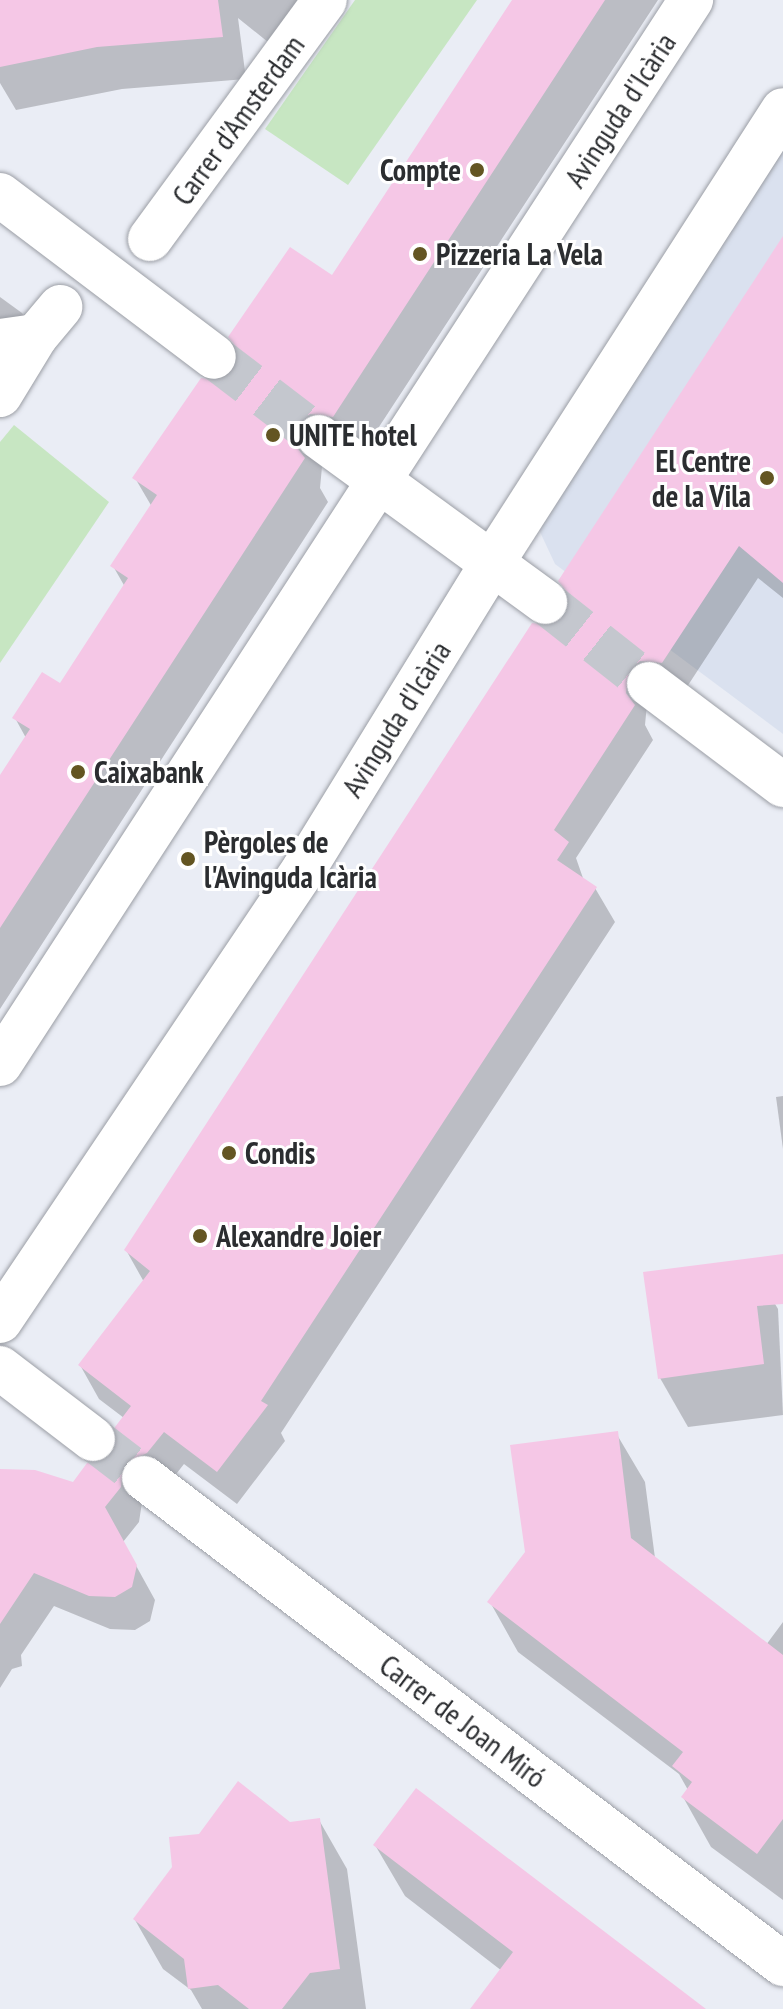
<!DOCTYPE html>
<meta charset="utf-8">
<style>
body{margin:0}
#map{position:relative;width:783px;height:2009px;overflow:hidden;background:#eaedf5;font-family:"PT Sans Narrow",sans-serif}
div>[style]{position:absolute}
.built>*{inset:0;background:#dae1ef}
.green>*{inset:0;background:#c7e6c2}
.shadow>*{inset:0;background:#0003}
.building>*{inset:0;background:#f5c7e6}
.minor-tunnel>*{height:44px;margin-top:-22px;transform-origin:0;background:repeating-linear-gradient(90deg,#c4c7ce 0 44px,transparent 0 66px)}
.roads{filter:drop-shadow(0 0 2px #9b9ea5) drop-shadow(0 0 2px #9b9ea5)}
.minor>*{height:44px;margin:-22px;padding:0 22px;transform-origin:22px;border-radius:22px;background:#fff}
.dots>*{width:22px;height:22px;translate:-50% -50%;box-sizing:border-box;border:4px solid #fff;border-radius:50%}
span{translate:-50% -50%;white-space:nowrap;text-align:center;line-height:1.15;-webkit-text-stroke:6px #fff;paint-order:stroke}
.street-label{font-size:30px;color:#2b2d30}
.poi-label{font-size:30px;color:#2b2d30;font-weight:700}
.right{translate:-100% -50%;text-align:right}
.left{translate:0 -50%;text-align:left}
</style>
<div id="map">
<div class="built">
<i style="clip-path:polygon(783px 143px,783px 734px,555px 564px,540px 532px,541px 517px)"></i>
</div>
<div class="green">
<i style="clip-path:polygon(355px 0,477px 0,348px 185px,265px 129px)"></i>
<i style="clip-path:polygon(14px 425px,109px 502px,0 663px,0 442px)"></i>
</div>
<div class="shadow">
<i style="clip-path:polygon(0 0,326px 0,289px 59px,238px 18px,246px 79px,122px 89px,16px 110px,0 83px)"></i>
<i style="clip-path:polygon(514px 0,658px 0,358px 459px,335px 457px,322px 467px,320px 488px,328px 502px,0 1009px,0 779px,26px 738px,15px 718px,61px 686px,125px 587px,113px 566px,152px 507px,135px 478px,224px 382px,332px 278px)"></i>
<i style="clip-path:polygon(783px 240px,783px 598px,758px 578px,681px 696px,647px 704px,645px 725px,653px 740px,576px 858px,584px 881px,595px 888px,615px 922px,281px 1433px,285px 1441px,237px 1504px,184px 1464px,166px 1487px,143px 1496px,139px 1522px,123px 1542px,155px 1600px,150px 1621px,135px 1630px,110px 1629px,54px 1606px,21px 1655px,22px 1666px,12px 1669px,0 1688px,0 1477px,73px 1485px,115px 1455px,124px 1418px,99px 1399px,80px 1365px,144px 1282px,126px 1250px,555px 627px,567px 617px,570px 596px,561px 581px)"></i>
<i style="clip-path:polygon(0 297px,22px 313px,42px 348px,0 350px)"></i>
<i style="clip-path:polygon(783px 1096px,783px 1149px,776px 1097px)"></i>
<i style="clip-path:polygon(749px 1260px,778px 1309px,783px 1415px,688px 1427px,660px 1378px)"></i>
<i style="clip-path:polygon(616px 1433px,645px 1482px,655px 1558px,766px 1645px,783px 1622px,783px 1900px,711px 1847px,683px 1797px,688px 1790px,679px 1774px,518px 1652px,490px 1602px)"></i>
<i style="clip-path:polygon(319px 1820px,347px 1869px,366px 2009px,202px 2009px,191px 1990px,163px 1969px,135px 1920px,290px 1824px)"></i>
<i style="clip-path:polygon(375px 1845px,698px 2009px,473px 2009px,502px 1971px,405px 1896px)"></i>
</div>
<div class="building">
<i style="clip-path:polygon(0 0,218px 0,223px 37px,97px 47px,0 67px)"></i>
<i style="clip-path:polygon(512px 0,605px 0,333px 417px,310px 414px,298px 423px,296px 446px,305px 458px,0 928px,0 775px,30px 729px,12px 718px,42px 672px,60px 683px,128px 578px,110px 566px,157px 495px,132px 478px,201px 378px,223px 380px,234px 371px,237px 348px,228px 337px,290px 247px,332px 275px)"></i>
<i style="clip-path:polygon(783px 236px,783px 583px,739px 546px,662px 663px,640px 661px,629px 670px,626px 693px,635px 705px,554px 830px,569px 842px,557px 860px,597px 887px,261px 1401px,268px 1405px,217px 1472px,164px 1432px,147px 1453px,124px 1464px,121px 1487px,105px 1507px,137px 1565px,132px 1587px,115px 1597px,89px 1596px,34px 1573px,0 1624px,0 1469px,35px 1470px,73px 1482px,87px 1463px,102px 1462px,113px 1454px,115px 1427px,131px 1406px,78px 1365px,150px 1271px,124px 1250px,532px 623px,554px 625px,566px 616px,568px 593px,558px 581px)"></i>
<i style="clip-path:polygon(783px 1254px,783px 1304px,757px 1306px,764px 1364px,658px 1379px,643px 1272px)"></i>
<i style="clip-path:polygon(618px 1431px,631px 1538px,783px 1655px,783px 1819px,757px 1854px,681px 1797px,692px 1782px,672px 1766px,683px 1752px,487px 1602px,525px 1552px,510px 1445px)"></i>
<i style="clip-path:polygon(238px 1781px,290px 1822px,320px 1818px,340px 1969px,310px 1973px,282px 2009px,249px 2009px,218px 1985px,188px 1989px,184px 1959px,133px 1919px,172px 1867px,169px 1837px,199px 1834px)"></i>
<i style="clip-path:polygon(416px 1788px,664px 1977px,706px 2009px,470px 2009px,513px 1952px,373px 1845px)"></i>
</div>
<div class="minor-tunnel">
<i style="left:214px;top:357px;width:132px;rotate:37.3deg"></i>
<i style="left:545px;top:602px;width:132px;rotate:38.3deg"></i>
<i style="left:93px;top:1439px;width:64px;rotate:37.4deg"></i>
</div>
<div class="roads">
<div class="minor">
<i style="left:0;top:195px;width:268px;rotate:37.1deg"></i>
<i style="left:150px;top:239px;width:296px;rotate:-53.8deg"></i>
<i style="left:0;top:341px;width:36px;rotate:-8deg"></i>
<i style="left:36px;top:336px;width:38px;rotate:-50deg"></i>
<i style="left:0;top:395px;width:69px;rotate:-58.6deg"></i>
<i style="left:319px;top:437px;width:280px;rotate:36.1deg"></i>
<i style="left:649px;top:684px;width:168px;rotate:37deg"></i>
<i style="left:0;top:1064px;width:1269px;rotate:-57deg"></i>
<i style="left:0;top:1321px;width:545px;rotate:-56.08deg"></i>
<i style="left:304px;top:869px;width:359px;rotate:-58.4deg"></i>
<i style="left:492px;top:563px;width:538px;rotate:-57.28deg"></i>
<i style="left:0;top:1368px;width:117px;rotate:37.4deg"></i>
<i style="left:144px;top:1478px;width:803px;rotate:37.26deg"></i>
</div>
</div>
<div class="dots">
<i style="left:477px;top:170px;background:#635522"></i>
<i style="left:420px;top:254px;background:#635522"></i>
<i style="left:273px;top:435px;background:#635522"></i>
<i style="left:767px;top:478px;background:#635522"></i>
<i style="left:78px;top:772px;background:#635522"></i>
<i style="left:188px;top:859px;background:#635522"></i>
<i style="left:229px;top:1153px;background:#635522"></i>
<i style="left:200px;top:1236px;background:#635522"></i>
</div>
<div class="street-label">
<span style="left:620px;top:110px;rotate:-57deg">Avinguda d'Icària</span>
<span style="left:238px;top:120px;rotate:-54deg">Carrer d'Amsterdam</span>
<span style="left:396px;top:719px;rotate:-58deg">Avinguda d'Icària</span>
<span style="left:463px;top:1721px;rotate:37deg">Carrer de Joan Miró</span>
</div>
<div class="poi-label">
<span class="right" style="left:461px;top:170px">Compte</span>
<span class="left" style="left:436px;top:254px">Pizzeria La Vela</span>
<span class="left" style="left:289px;top:435px">UNITE hotel</span>
<span class="right" style="left:751px;top:478px">El Centre<br>de la Vila</span>
<span class="left" style="left:94px;top:772px">Caixabank</span>
<span class="left" style="left:204px;top:859px">Pèrgoles de<br>l'Avinguda Icària</span>
<span class="left" style="left:245px;top:1153px">Condis</span>
<span class="left" style="left:216px;top:1236px">Alexandre Joier</span>
</div>
</div>
